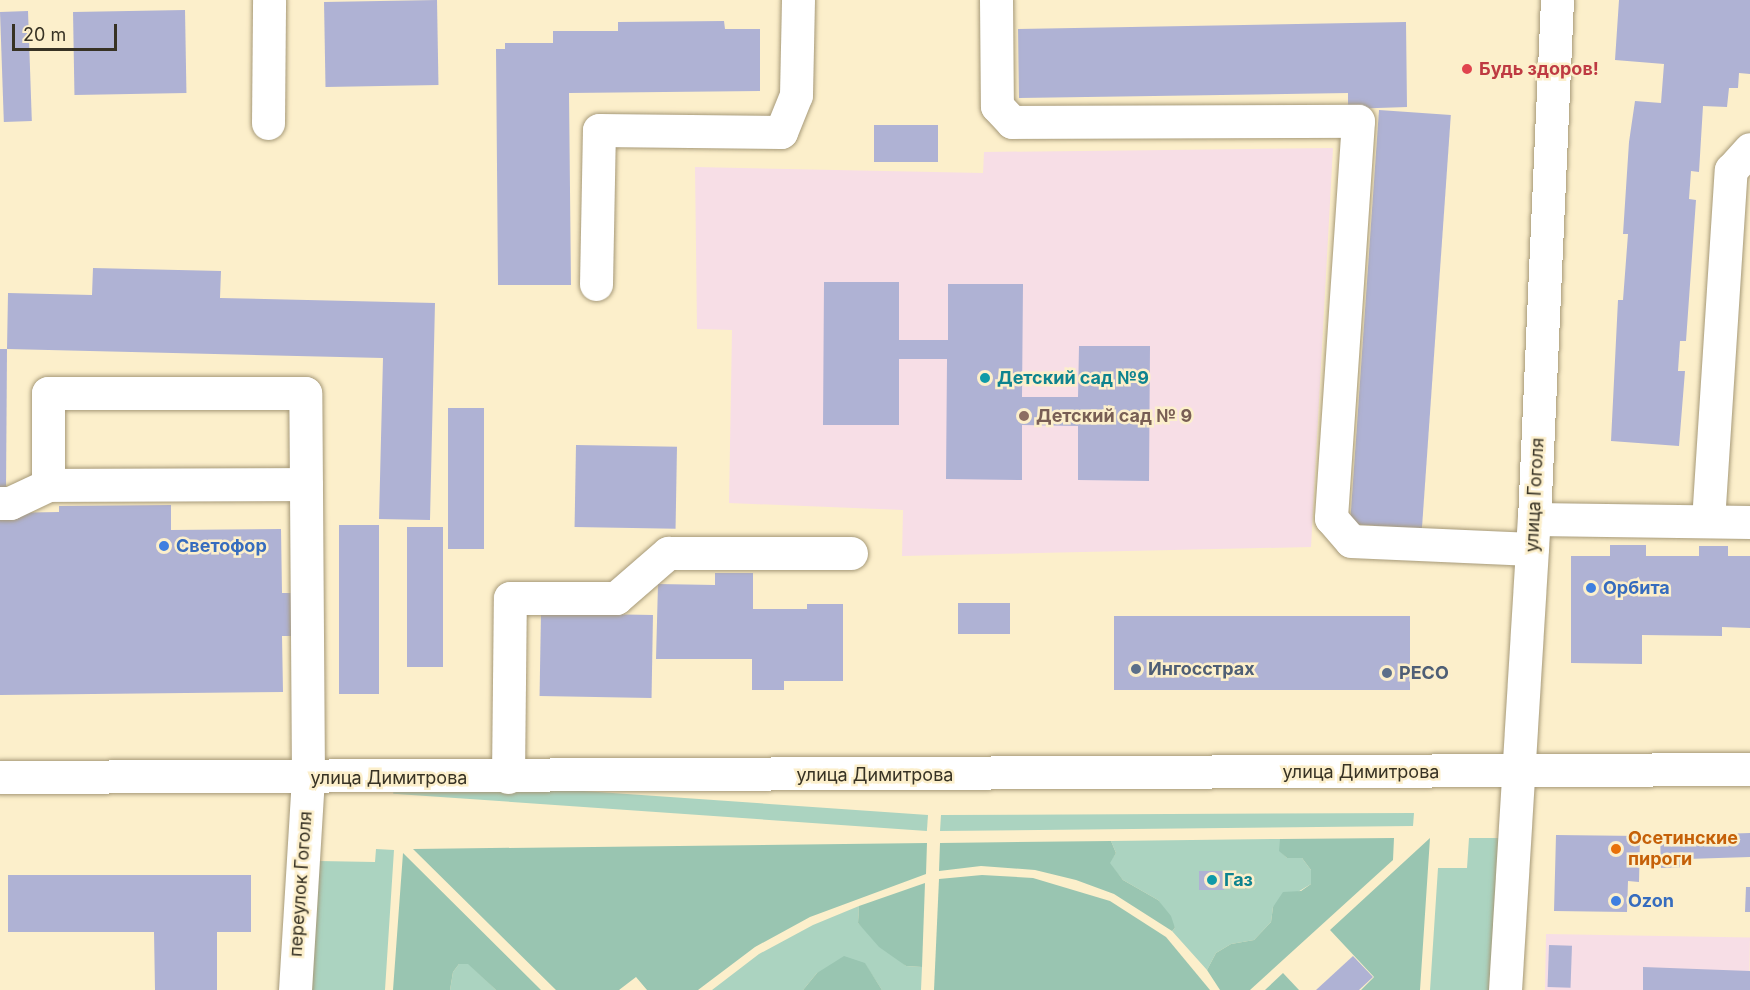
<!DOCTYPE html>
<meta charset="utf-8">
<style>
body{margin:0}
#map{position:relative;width:1750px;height:990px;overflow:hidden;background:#fcefcb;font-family:Inter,sans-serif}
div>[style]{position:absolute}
.education>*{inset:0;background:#f7dee6;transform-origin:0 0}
.green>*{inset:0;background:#abd3c0;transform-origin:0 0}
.forest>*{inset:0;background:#99c5b1}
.building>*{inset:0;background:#afb2d4;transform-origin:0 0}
.roads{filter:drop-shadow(0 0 2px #a69978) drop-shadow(0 0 2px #a69978)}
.minor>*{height:33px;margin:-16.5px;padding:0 16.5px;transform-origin:16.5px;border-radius:16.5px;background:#fff}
.major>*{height:33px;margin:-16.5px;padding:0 16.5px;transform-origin:16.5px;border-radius:16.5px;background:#fff}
.dots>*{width:16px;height:16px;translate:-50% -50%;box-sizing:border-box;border:3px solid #fcefcb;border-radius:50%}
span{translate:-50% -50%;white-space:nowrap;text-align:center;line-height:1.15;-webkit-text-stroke:5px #fcefcb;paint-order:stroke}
.health-label{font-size:18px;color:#be3a42;font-weight:700}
.left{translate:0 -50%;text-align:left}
.culture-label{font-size:18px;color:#0d838f;font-weight:700}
.education-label{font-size:18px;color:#785e54;font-weight:700}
.street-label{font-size:18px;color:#373224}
.shop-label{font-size:18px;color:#366cbe;font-weight:700}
.service-label{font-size:18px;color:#4e5e75;font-weight:700}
.food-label{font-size:18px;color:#c56008;font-weight:700}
.scale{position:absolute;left:12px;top:24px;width:105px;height:27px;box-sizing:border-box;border:3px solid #373224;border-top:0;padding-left:8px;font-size:18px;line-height:21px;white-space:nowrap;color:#373224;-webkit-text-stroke:4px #fcefcb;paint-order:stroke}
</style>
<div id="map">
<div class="education">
<i style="clip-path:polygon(1333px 148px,1311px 547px,902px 556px,903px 510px,729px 503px,732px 330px,697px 329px,695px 167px,983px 173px,984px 152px)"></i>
<i style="left:1546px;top:934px;width:204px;height:56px;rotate:1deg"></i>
</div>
<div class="green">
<i style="clip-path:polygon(1414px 813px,1413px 826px,940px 831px,941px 815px)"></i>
<i style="left:928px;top:815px;width:16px;height:535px;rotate:94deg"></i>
<i style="clip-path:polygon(1469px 838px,1500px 838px,1489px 990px,1430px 990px,1438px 868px,1467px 868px)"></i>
<i style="clip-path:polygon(1280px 839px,1280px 851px,1287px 858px,1302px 858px,1311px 870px,1311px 884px,1273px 907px,1271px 922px,1254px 940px,1231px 944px,1216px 953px,1207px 970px,1172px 931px,1175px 928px,1158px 900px,1123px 880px,1109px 863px,1116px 853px,1111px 841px)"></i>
<i style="clip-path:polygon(376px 849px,394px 850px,385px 990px,311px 990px,319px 861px,375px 862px)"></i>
<i style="clip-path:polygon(859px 906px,858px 923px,906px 966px,922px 967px,921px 990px,882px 990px,865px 964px,817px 973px,803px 990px,712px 990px,759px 954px,813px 925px)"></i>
<i style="clip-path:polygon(459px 964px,469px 964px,496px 990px,450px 990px,453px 972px)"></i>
</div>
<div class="forest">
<i style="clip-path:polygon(1394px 838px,1393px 860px,1250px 990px,1220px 990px,1207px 970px,1216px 953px,1231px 944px,1254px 940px,1271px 922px,1273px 907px,1283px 892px,1301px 891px,1311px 884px,1311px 870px,1302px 858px,1287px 858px,1279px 851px,1280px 839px)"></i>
<i style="clip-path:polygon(1430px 838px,1420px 990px,1361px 990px,1374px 977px,1330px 930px)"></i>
<i style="clip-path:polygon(1111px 841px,1116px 853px,1110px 863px,1123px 880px,1158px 900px,1171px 916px,1175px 928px,1172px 931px,1114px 894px,1076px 880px,1035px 870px,981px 866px,939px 871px,940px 843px)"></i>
<i style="clip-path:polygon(927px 843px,926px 874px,810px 917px,755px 947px,698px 990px,647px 990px,636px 977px,619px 990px,556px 990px,413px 849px)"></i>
<i style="clip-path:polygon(403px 853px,541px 990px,496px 990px,468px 964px,459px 964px,453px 972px,450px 990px,393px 990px)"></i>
<i style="clip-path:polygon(982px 875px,1033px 878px,1110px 901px,1166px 937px,1210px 990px,934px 990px,939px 879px)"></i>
<i style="clip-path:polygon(925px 883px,922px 967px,906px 966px,879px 947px,858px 923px,859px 906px)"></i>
<i style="clip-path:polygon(844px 956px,865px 963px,882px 990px,803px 990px,817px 973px)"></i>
<i style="clip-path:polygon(1283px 973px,1299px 990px,1265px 990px)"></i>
</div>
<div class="building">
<i style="left:437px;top:0;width:85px;height:113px;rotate:89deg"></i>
<i style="clip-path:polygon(1619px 0,1750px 0,1750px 74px,1739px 73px,1738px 88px,1729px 88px,1727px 107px,1703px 106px,1699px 172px,1691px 171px,1689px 199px,1696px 200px,1686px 341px,1680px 341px,1678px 371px,1685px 371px,1679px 446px,1611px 441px,1618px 300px,1623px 300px,1628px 234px,1623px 234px,1629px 142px,1635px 101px,1661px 103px,1664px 64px,1615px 60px)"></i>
<i style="left:185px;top:10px;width:83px;height:112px;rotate:89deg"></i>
<i style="left:28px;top:11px;width:110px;height:28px;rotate:88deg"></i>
<i style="clip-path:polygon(724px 21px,725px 29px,760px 29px,760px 91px,569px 93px,571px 285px,498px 285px,496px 49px,505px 49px,505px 43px,553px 43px,553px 31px,618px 31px,618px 22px)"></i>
<i style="clip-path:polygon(1406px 22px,1407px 107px,1348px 109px,1348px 93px,1019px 98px,1018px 29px)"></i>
<i style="left:1379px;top:110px;width:72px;height:415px;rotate:4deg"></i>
<i style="left:874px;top:125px;width:64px;height:37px"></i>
<i style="clip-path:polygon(93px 268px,221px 271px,220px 298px,435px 303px,430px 520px,379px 519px,383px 358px,7px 349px,8px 293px,92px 295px)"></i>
<i style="clip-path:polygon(824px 282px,899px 282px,899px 340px,948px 340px,948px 284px,1023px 284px,1022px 397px,1078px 397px,1079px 346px,1150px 346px,1149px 481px,1078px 480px,1078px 426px,1022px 425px,1022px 480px,946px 479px,947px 359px,899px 359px,899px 425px,823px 425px)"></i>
<i style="clip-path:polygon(0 349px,7px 349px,6px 492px,0 492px)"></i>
<i style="left:448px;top:408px;width:36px;height:141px"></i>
<i style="left:576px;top:445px;width:101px;height:82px;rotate:1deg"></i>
<i style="clip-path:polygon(171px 505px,171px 530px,281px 529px,282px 593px,292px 593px,292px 636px,282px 636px,283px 692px,0 695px,0 513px,59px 512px,59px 506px)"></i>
<i style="left:339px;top:525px;width:40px;height:169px"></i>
<i style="left:407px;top:527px;width:36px;height:140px"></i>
<i style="clip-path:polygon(1610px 545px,1646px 545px,1646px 556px,1699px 556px,1699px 546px,1728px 546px,1728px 556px,1750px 556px,1750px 628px,1722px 627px,1722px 636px,1642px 635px,1642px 664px,1571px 663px,1571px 556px,1610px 556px)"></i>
<i style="clip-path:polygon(715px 573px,753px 573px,753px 609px,807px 609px,807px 604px,843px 604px,843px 681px,784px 681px,784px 690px,752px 690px,752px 659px,656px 659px,658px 584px,715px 585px)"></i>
<i style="left:1010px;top:603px;width:31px;height:52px;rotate:90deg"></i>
<i style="left:541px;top:613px;width:112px;height:83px;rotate:1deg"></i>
<i style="left:1114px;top:616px;width:296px;height:74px"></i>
<i style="clip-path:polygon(1750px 833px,1750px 857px,1687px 859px,1687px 867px,1661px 868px,1660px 836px)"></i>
<i style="clip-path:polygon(1556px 835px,1640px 836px,1639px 882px,1628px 881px,1627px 912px,1554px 911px)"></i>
<i style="left:1199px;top:871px;width:25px;height:19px"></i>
<i style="clip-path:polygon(8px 875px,251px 875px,251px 932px,217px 932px,217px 990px,155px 990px,154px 932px,8px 932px)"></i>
<i style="clip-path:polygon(1746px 887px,1750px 887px,1750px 912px,1745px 912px)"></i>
<i style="left:1549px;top:945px;width:23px;height:42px;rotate:2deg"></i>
<i style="clip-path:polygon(1353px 956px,1373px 977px,1359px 990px,1316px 990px)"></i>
<i style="clip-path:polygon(1643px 967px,1750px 971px,1750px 990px,1643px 990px)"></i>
</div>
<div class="roads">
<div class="minor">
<i style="left:996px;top:0;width:106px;rotate:89.5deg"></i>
<i style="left:997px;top:106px;width:22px;rotate:47deg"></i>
<i style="left:1012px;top:122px;width:346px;rotate:-0.2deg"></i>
<i style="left:1358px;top:121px;width:398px;rotate:93.9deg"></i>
<i style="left:1331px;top:518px;width:30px;rotate:49deg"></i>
<i style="left:1351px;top:541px;width:181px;rotate:2.5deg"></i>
<i style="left:268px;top:123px;width:123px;rotate:-89.5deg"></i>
<i style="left:596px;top:284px;width:154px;rotate:-88.9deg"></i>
<i style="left:599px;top:130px;width:182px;rotate:0.6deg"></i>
<i style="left:781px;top:132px;width:40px;rotate:-68deg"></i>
<i style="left:796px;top:95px;width:95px;rotate:-88.8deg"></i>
<i style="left:0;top:503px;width:10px"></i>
<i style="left:10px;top:503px;width:42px;rotate:-25.3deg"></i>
<i style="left:1534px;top:519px;width:216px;rotate:0.8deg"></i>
<i style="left:1708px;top:521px;width:352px;rotate:-86.3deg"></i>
<i style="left:1731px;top:170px;width:28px;rotate:-48deg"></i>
<i style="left:508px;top:777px;width:179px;rotate:-89.4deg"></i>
<i style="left:510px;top:598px;width:106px"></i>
<i style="left:616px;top:598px;width:69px;rotate:-40.9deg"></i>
<i style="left:668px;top:553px;width:183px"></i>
<i style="left:295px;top:990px;width:212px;rotate:-86.5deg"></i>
<i style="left:308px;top:778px;width:385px;rotate:-90.4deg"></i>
<i style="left:305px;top:393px;width:257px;rotate:180deg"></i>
<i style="left:48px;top:393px;width:92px;rotate:90deg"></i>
<i style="left:48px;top:485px;width:258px;rotate:-0.2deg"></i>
<i style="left:1505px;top:990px;width:472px;rotate:-86.5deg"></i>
<i style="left:1534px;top:519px;width:520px;rotate:-87.46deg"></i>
</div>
<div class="major">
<i style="left:0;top:777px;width:1750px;rotate:-0.26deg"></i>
</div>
</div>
<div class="dots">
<i style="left:1467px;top:69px;background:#e0444e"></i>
<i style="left:985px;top:378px;background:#0f9aa8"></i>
<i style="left:1024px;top:416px;background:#8d6e63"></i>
<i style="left:164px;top:546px;background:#3f7fe0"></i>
<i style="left:1591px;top:588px;background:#3f7fe0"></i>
<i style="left:1136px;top:669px;background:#5c6f8a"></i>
<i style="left:1387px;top:673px;background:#5c6f8a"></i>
<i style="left:1616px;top:849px;background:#e8710a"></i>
<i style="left:1212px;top:880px;background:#0f9aa8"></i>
<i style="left:1616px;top:901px;background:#3f7fe0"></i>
</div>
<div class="health-label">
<span class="left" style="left:1479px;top:69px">Будь здоров!</span>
</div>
<div class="culture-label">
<span class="left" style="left:997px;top:378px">Детский сад №9</span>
<span class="left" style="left:1224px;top:880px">Газ</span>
</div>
<div class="education-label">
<span class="left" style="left:1036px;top:416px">Детский сад № 9</span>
</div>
<div class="street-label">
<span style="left:1535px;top:495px;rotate:-87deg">улица Гоголя</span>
<span style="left:1361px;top:772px">улица Димитрова</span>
<span style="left:875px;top:775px">улица Димитрова</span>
<span style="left:389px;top:778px">улица Димитрова</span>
<span style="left:301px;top:884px;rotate:-86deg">переулок Гоголя</span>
</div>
<div class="shop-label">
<span class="left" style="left:176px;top:546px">Светофор</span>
<span class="left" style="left:1603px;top:588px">Орбита</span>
<span class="left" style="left:1628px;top:901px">Ozon</span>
</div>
<div class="service-label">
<span class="left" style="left:1148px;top:669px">Ингосстрах</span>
<span class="left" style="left:1399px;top:673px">РЕСО</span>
</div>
<div class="food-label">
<span class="left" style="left:1628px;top:849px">Осетинские<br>пироги</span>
</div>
<div class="scale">20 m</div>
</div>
